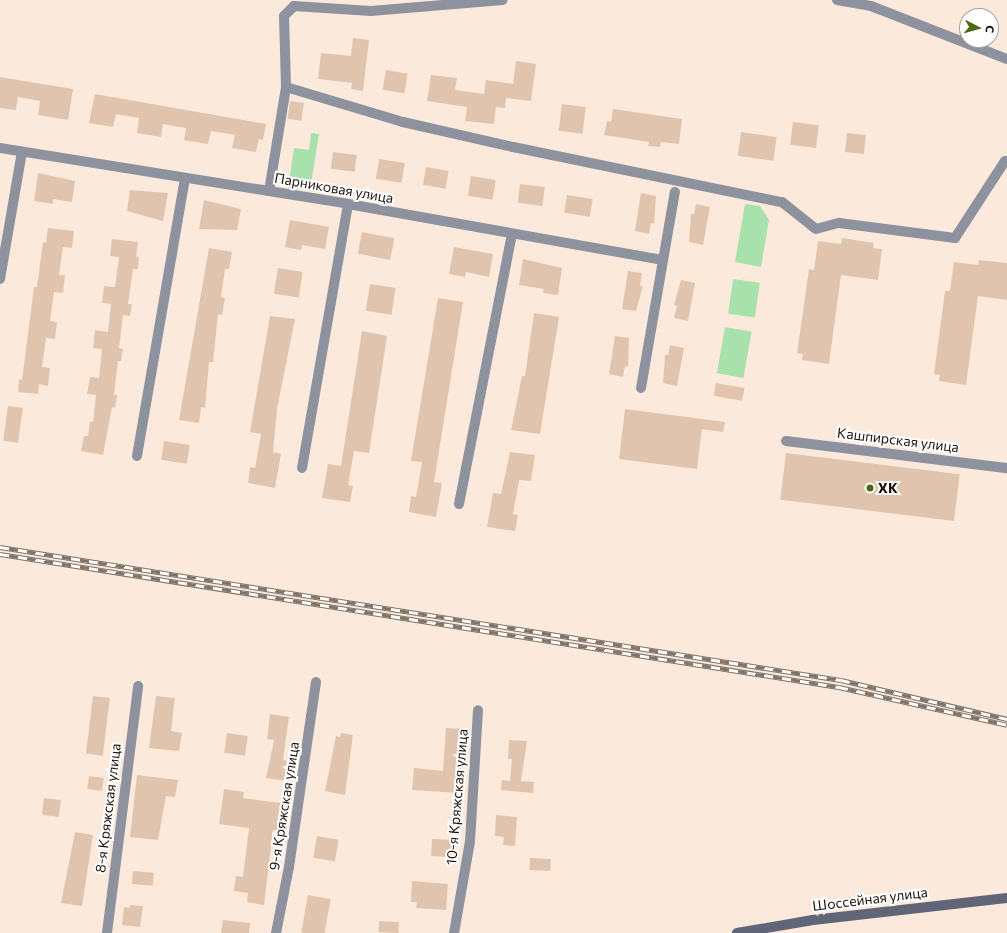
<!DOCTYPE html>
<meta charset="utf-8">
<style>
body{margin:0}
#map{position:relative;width:1007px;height:933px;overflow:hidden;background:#fbeadc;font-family:Commissioner,sans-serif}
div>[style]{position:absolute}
.green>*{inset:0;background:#a8e1ab;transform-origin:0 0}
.building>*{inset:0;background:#e1c4ae;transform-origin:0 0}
.street>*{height:10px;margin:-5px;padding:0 5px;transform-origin:5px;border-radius:5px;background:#8e919e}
.secondary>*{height:10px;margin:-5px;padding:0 5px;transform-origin:5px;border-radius:5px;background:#616578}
.rail>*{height:4.5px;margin-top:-2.25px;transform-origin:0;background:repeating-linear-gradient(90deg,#fff 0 9px,#807368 0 18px);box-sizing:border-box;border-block:1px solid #807368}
.dots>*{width:11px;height:11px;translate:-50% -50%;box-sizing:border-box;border:2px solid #fff;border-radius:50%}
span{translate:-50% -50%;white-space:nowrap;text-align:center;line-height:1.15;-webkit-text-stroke:4px #fff;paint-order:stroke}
.street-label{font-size:14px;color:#1d130b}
.poi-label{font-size:14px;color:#1d130b;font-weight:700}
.left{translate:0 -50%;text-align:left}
.north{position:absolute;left:959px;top:8px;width:40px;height:40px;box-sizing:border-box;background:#fff;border:1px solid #a5a19d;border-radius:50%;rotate:96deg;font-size:11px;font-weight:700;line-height:16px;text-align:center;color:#1d130b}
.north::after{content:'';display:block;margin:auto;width:14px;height:18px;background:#506716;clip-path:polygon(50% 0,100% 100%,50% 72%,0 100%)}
</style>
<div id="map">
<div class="green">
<i style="clip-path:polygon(311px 133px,319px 134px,310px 191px,288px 188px,294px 148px,309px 150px)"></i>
<i style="clip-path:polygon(745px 204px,760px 206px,769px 220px,761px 267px,735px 262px)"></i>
<i style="left:733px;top:279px;width:27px;height:35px;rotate:8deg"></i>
<i style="left:725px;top:327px;width:27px;height:47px;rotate:10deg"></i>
</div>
<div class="building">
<i style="clip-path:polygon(353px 38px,369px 40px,363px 91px,351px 89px,352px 83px,318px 79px,321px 53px,351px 56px)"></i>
<i style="clip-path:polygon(516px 61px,536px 64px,531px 101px,506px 98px,505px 108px,496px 107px,494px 124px,465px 121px,467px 107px,427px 101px,431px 75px,457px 78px,455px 90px,484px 94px,486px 80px,513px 84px)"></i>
<i style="left:386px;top:70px;width:22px;height:20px;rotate:10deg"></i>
<i style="clip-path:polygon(0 77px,73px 89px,68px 120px,38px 115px,40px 101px,18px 97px,16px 110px,0 108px)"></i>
<i style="clip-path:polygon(95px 94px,266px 124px,263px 140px,259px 139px,256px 152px,232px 148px,235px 135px,211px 131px,208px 144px,184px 140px,186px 128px,163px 124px,161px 137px,137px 133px,139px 118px,116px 114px,113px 127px,89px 123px)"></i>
<i style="left:290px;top:101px;width:14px;height:18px;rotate:8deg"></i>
<i style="left:562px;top:104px;width:24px;height:27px;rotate:7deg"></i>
<i style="clip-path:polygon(613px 109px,682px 119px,679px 144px,661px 142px,660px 147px,648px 146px,649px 142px,604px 135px,607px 121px,611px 122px)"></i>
<i style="left:793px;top:122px;width:26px;height:23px;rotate:7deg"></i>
<i style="left:741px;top:132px;width:36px;height:24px;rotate:8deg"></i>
<i style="left:847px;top:133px;width:19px;height:19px;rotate:6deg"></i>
<i style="left:333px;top:152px;width:24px;height:17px;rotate:7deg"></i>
<i style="left:379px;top:159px;width:26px;height:20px;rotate:9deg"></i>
<i style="left:426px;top:167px;width:23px;height:18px;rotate:10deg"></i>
<i style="clip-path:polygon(38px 173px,75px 181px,72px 202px,53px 199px,53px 204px,34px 201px)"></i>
<i style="left:471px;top:176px;width:25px;height:20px;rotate:9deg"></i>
<i style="left:520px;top:184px;width:25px;height:19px;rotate:7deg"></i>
<i style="clip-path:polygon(130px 190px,168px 193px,163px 221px,127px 211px)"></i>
<i style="clip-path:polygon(641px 193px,656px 196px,654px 224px,651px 223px,649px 234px,635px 231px)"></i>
<i style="left:567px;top:195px;width:26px;height:18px;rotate:9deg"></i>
<i style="clip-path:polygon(204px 200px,241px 209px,237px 230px,199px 229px)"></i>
<i style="clip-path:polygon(696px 204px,710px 207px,703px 245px,689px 242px,691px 214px,694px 214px)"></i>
<i style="clip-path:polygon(290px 220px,329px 227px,325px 249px,302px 245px,301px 250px,285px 247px)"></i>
<i style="clip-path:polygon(48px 228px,74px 231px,72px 248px,63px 247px,59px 275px,65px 275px,63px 293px,54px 292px,50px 321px,57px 322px,55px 339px,46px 338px,42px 367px,50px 368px,48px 386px,39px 384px,38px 394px,18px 392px,19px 379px,22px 380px,34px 287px,37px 287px,43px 242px,46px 243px)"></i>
<i style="left:362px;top:232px;width:33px;height:22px;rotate:11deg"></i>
<i style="clip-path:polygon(842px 238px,874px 243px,873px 248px,882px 249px,878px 280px,841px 275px,829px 364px,802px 360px,803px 354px,797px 353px,809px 269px,814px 270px,818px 241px,841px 244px)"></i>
<i style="clip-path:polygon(112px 239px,138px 242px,136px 257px,139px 257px,138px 269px,133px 269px,128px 304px,132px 304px,130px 316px,123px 315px,119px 348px,123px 349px,121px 361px,118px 361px,114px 395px,117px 395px,115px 408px,112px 407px,103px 455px,81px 451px,84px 436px,88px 436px,90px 421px,93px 422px,96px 395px,87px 394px,90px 377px,99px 378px,102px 349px,93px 348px,95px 330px,108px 332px,111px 304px,102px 303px,104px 286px,115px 287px,119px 257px,110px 256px)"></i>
<i style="clip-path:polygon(454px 247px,493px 254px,489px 277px,466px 272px,465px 277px,449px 274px)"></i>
<i style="clip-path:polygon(209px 248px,232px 252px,229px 269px,225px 269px,221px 297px,225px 298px,222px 315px,218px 314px,213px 362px,209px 362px,205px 408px,201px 407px,199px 423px,179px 420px)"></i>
<i style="clip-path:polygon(523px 259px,562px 268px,558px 295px,543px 293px,544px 289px,519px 285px)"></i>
<i style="clip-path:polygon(979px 260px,1007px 263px,1007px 300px,978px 296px,966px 385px,939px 381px,940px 375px,934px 374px,945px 291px,950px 291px,954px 262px,978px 265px)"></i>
<i style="left:278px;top:268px;width:25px;height:26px;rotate:9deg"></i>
<i style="clip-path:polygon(628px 271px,642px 273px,640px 286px,643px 286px,636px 311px,622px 309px)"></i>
<i style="clip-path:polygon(681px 280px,695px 283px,688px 321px,674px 318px,677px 306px,674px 305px)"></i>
<i style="left:370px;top:284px;width:26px;height:27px;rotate:9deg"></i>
<i style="clip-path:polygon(438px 298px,463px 302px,434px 482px,442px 483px,436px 517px,409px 512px,411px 496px,416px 497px,422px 462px,411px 461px)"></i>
<i style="clip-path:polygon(534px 313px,559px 317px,540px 434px,511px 430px,522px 376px,525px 376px)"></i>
<i style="clip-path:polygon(270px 316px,295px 319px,277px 409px,273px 452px,281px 454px,275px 488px,248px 483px,250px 467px,255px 468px,261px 434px,250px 432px)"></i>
<i style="clip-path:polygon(362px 331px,387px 336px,369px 453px,354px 451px,348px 485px,353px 486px,350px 502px,322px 498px,328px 464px,341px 466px)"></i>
<i style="clip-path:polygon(615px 336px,629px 338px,628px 367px,625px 366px,623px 377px,609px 374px)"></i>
<i style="clip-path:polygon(670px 345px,684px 348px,677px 386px,663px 383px,665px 355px,668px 355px)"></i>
<i style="left:716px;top:383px;width:29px;height:13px;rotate:10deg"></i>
<i style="left:8px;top:406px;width:15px;height:35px;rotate:8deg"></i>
<i style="clip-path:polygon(625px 409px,725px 422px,723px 432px,702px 429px,697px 469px,619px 459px)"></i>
<i style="left:164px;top:441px;width:26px;height:19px;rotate:9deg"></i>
<i style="clip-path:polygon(510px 452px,535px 455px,531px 481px,519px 480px,513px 514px,518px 515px,515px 531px,487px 527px,493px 493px,501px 494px)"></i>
<i style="left:786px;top:453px;width:175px;height:47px;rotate:7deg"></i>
<i style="left:93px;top:696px;width:17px;height:58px;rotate:7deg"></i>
<i style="clip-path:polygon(156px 696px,175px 698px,171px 731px,182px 733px,179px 751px,149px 748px)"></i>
<i style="clip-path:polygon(270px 714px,289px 717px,283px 760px,289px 761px,287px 781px,266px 778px,274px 740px,267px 739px)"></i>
<i style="clip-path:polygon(446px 728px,465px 729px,459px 793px,412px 790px,414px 768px,443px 771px)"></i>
<i style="left:227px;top:733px;width:21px;height:20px;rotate:8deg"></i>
<i style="clip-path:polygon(341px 733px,353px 735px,345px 795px,325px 791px,336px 736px,340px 737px)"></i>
<i style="clip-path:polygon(509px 740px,527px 741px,521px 781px,534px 782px,533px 793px,501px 790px,502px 780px,510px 781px,512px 759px,508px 759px)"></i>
<i style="clip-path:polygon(137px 775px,178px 780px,175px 797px,166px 796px,158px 840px,130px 837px)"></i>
<i style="left:89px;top:776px;width:15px;height:13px;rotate:8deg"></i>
<i style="clip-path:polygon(224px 789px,244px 792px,243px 798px,288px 804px,284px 832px,273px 830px,264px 905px,247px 902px,248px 893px,234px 891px,236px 876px,243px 877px,249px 828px,219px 824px)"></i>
<i style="left:44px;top:798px;width:17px;height:17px;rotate:7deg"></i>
<i style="clip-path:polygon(496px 815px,517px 817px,515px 846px,503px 845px,504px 837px,495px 836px)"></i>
<i style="clip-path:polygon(75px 832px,93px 835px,82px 906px,61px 903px)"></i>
<i style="left:317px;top:836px;width:22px;height:22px;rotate:10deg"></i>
<i style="left:432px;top:839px;width:21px;height:17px;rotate:3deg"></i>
<i style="left:530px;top:858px;width:21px;height:12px;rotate:3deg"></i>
<i style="left:133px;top:871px;width:21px;height:13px;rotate:5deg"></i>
<i style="clip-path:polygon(412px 881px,448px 884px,446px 910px,416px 908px,417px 902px,411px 902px)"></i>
<i style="left:308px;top:895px;width:23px;height:38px;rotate:10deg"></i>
<i style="clip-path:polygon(130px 905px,143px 906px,140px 927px,122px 925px,124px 907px,130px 908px)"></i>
<i style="clip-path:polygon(223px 920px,250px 923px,249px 933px,221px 933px)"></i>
<i style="left:379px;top:921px;width:20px;height:11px;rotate:3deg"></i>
</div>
<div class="street">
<i style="left:837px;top:0;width:35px;rotate:10deg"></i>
<i style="left:871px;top:6px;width:146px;rotate:21.3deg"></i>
<i style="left:286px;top:87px;width:122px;rotate:16.7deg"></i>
<i style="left:403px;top:122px;width:113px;rotate:12.8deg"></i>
<i style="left:513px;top:147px;width:275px;rotate:11.6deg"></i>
<i style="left:782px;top:202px;width:43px;rotate:38.5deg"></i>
<i style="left:816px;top:229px;width:24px;rotate:-15deg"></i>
<i style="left:839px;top:223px;width:117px;rotate:7.4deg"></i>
<i style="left:955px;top:238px;width:92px;rotate:-57deg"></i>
<i style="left:0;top:148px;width:352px;rotate:9.1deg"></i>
<i style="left:348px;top:204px;width:319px;rotate:10.1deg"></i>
<i style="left:269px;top:191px;width:105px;rotate:-80.7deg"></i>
<i style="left:286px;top:87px;width:71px;rotate:-91.6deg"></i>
<i style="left:284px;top:16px;width:14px;rotate:-45deg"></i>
<i style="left:294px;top:6px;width:77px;rotate:3.7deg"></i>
<i style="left:371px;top:11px;width:132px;rotate:-4.8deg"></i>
<i style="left:0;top:279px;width:129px;rotate:-80.2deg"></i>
<i style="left:641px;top:388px;width:199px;rotate:-80.2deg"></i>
<i style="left:786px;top:441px;width:223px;rotate:7deg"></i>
<i style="left:137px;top:456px;width:282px;rotate:-80.2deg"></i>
<i style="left:302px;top:468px;width:268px;rotate:-80.1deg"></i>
<i style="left:459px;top:504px;width:274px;rotate:-78.9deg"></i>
<i style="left:107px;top:933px;width:249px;rotate:-82.8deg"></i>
<i style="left:276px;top:933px;width:67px;rotate:-78.9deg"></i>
<i style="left:289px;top:867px;width:187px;rotate:-81.7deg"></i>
<i style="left:454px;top:933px;width:93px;rotate:-80.1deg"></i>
<i style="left:470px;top:841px;width:131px;rotate:-86.5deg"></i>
</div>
<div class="secondary">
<i style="left:737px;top:933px;width:77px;rotate:-9.7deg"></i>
<i style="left:813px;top:920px;width:195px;rotate:-6.5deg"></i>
</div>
<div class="rail">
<i style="left:0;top:547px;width:851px;rotate:8.99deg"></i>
<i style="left:841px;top:680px;width:171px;rotate:13.2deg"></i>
<i style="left:0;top:554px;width:849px;rotate:9.01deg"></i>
<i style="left:839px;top:687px;width:172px;rotate:12.7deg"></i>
</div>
<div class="dots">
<i style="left:870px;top:488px;background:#506716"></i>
</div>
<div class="street-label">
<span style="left:334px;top:188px;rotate:10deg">Парниковая улица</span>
<span style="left:898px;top:440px;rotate:7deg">Кашпирская улица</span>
<span style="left:457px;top:797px;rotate:-85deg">10-я Кряжская улица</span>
<span style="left:284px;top:806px;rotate:-81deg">9-я Кряжская улица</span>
<span style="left:108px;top:808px;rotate:-83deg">8-я Кряжская улица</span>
<span style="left:870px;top:899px;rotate:-7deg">Шоссейная улица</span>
</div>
<div class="poi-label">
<span class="left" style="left:878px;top:488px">ХК</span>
</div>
<div class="north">С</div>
</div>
